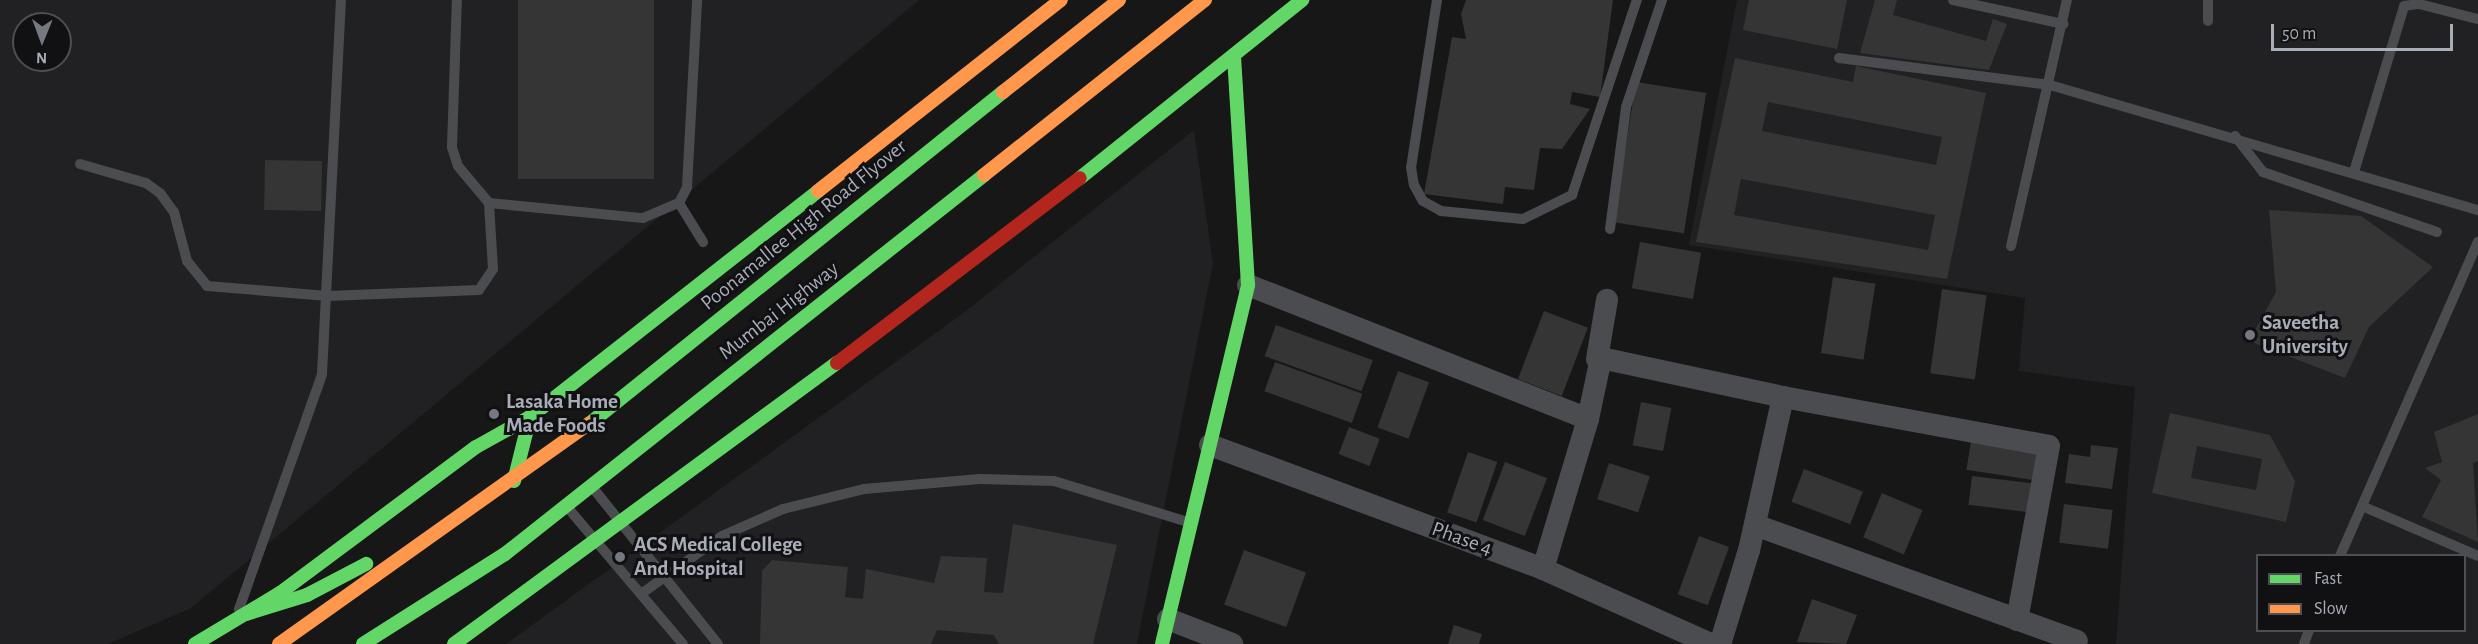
<!DOCTYPE html>
<style>
body{margin:0}
#map{position:relative;width:2478px;height:644px;overflow:hidden;background:#171717;font-family:"Alegreya Sans",sans-serif}
div>[style]{position:absolute}
.built>*{inset:0;background:#212123}
.building>*{inset:0;background:#353536;transform-origin:0 0}
.lane>*{height:10px;margin:-5px;padding:0 5px;transform-origin:5px;border-radius:5px;background:#4b4c50}
.street>*{height:22px;margin:-11px;padding:0 11px;transform-origin:11px;border-radius:11px;background:#4b4c50}
.fast>*{height:14px;margin:-7px;padding:0 7px;transform-origin:7px;border-radius:7px;background:#63d668}
.slow>*{height:14px;margin:-7px;padding:0 7px;transform-origin:7px;border-radius:7px;background:#ff974d}
.jam>*{height:14px;margin:-7px;padding:0 7px;transform-origin:7px;border-radius:7px;background:#b3261e}
.dots>*{width:16px;height:16px;translate:-50% -50%;box-sizing:border-box;border:3px solid #111113;border-radius:50%}
span{translate:-50% -50%;white-space:nowrap;text-align:center;line-height:1.15;-webkit-text-stroke:6px #111113;paint-order:stroke}
.street-label{font-size:21px;color:#a8adb8}
.poi-label{font-size:21px;color:#a8adb8;font-weight:700}
.left{translate:0 -50%;text-align:left}
.legend{position:absolute;left:2256px;top:554px;width:210px;height:78px;box-sizing:border-box;background:#111113;border:2px solid #4d4f55;margin:0;padding:8px 10px;list-style:none;font-size:18px;color:#a8adb8}
.legend li{display:flex;align-items:center;gap:12px;height:30px}
.legend b{width:30px;border:2px solid #4d4f55}
.north{position:absolute;left:12px;top:12px;width:60px;height:60px;box-sizing:border-box;background:#111113;border:2px solid #4d4f55;border-radius:50%;rotate:181deg;font-size:16px;font-weight:700;line-height:24px;text-align:center;color:#a8adb8}
.north::after{content:'';display:block;margin:auto;width:21px;height:27px;background:#757880;clip-path:polygon(50% 0,100% 100%,50% 72%,0 100%)}
.scale{position:absolute;left:2271px;top:24px;width:182px;height:27px;box-sizing:border-box;border:3px solid #a8adb8;border-top:0;padding-left:8px;font-size:18px;line-height:21px;white-space:nowrap;color:#a8adb8;-webkit-text-stroke:4px #111113;paint-order:stroke}
</style>
<div id="map">
<div class="built">
<i style="clip-path:polygon(evenodd,0 0,919px 0,191px 608px,108px 644px,0 644px,0 0,24px 24px,60px 24px,60px 60px,24px 60px,24px 24px)"></i>
<i style="clip-path:polygon(evenodd,1737px 0,2478px 0,2478px 644px,2116px 644px,2135px 387px,2019px 371px,2025px 298px,1689px 245px,1737px 0,2258px 556px,2464px 556px,2464px 630px,2258px 630px,2258px 556px)"></i>
<i style="clip-path:polygon(1194px 130px,1213px 263px,1137px 644px,506px 644px,962px 314px)"></i>
</div>
<div class="building">
<i style="left:518px;top:0;width:136px;height:179px"></i>
<i style="clip-path:polygon(1466px 0,1613px 0,1600px 97px,1572px 92px,1570px 104px,1590px 109px,1562px 149px,1540px 148px,1534px 190px,1505px 187px,1503px 204px,1424px 194px,1452px 37px,1466px 39px,1461px 14px)"></i>
<i style="clip-path:polygon(1749px 0,1847px 0,1837px 49px,1743px 30px)"></i>
<i style="clip-path:polygon(1875px 0,1897px 0,1893px 15px,1986px 41px,1993px 19px,2007px 24px,1989px 70px,1860px 53px)"></i>
<i style="clip-path:polygon(evenodd,1735px 58px,1853px 82px,1856px 66px,1986px 93px,1947px 279px,1696px 242px,1735px 58px,1768px 102px,1942px 137px,1936px 165px,1762px 131px,1768px 102px,1735px 58px,1741px 179px,1935px 215px,1928px 250px,1734px 215px,1741px 179px)"></i>
<i style="left:1636px;top:82px;width:71px;height:142px;rotate:9deg"></i>
<i style="left:265px;top:160px;width:57px;height:50px;rotate:1deg"></i>
<i style="clip-path:polygon(2269px 210px,2361px 216px,2433px 267px,2369px 327px,2345px 378px,2249px 341px,2276px 292px)"></i>
<i style="left:1640px;top:242px;width:62px;height:47px;rotate:10deg"></i>
<i style="left:1833px;top:277px;width:43px;height:77px;rotate:9deg"></i>
<i style="left:1942px;top:289px;width:45px;height:85px;rotate:8deg"></i>
<i style="left:1544px;top:311px;width:47px;height:73px;rotate:21deg"></i>
<i style="left:1276px;top:325px;width:103px;height:33px;rotate:20deg"></i>
<i style="left:1275px;top:362px;width:93px;height:31px;rotate:20deg"></i>
<i style="left:1398px;top:371px;width:33px;height:60px;rotate:20deg"></i>
<i style="left:1641px;top:402px;width:31px;height:44px;rotate:11deg"></i>
<i style="clip-path:polygon(evenodd,2170px 413px,2270px 435px,2295px 481px,2286px 522px,2152px 493px,2170px 413px,2197px 446px,2262px 459px,2256px 490px,2191px 478px,2197px 446px)"></i>
<i style="clip-path:polygon(2478px 414px,2478px 461px,2473px 463px,2478px 542px,2422px 517px,2441px 480px,2425px 468px,2442px 462px,2434px 432px)"></i>
<i style="left:1349px;top:427px;width:33px;height:29px;rotate:21deg"></i>
<i style="left:1971px;top:441px;width:67px;height:29px;rotate:9deg"></i>
<i style="clip-path:polygon(2091px 445px,2118px 448px,2112px 489px,2065px 483px,2069px 454px,2090px 457px)"></i>
<i style="left:1468px;top:452px;width:31px;height:64px;rotate:19deg"></i>
<i style="left:1505px;top:462px;width:45px;height:62px;rotate:21deg"></i>
<i style="left:1609px;top:463px;width:43px;height:38px;rotate:18deg"></i>
<i style="left:1804px;top:469px;width:63px;height:35px;rotate:21deg"></i>
<i style="left:1972px;top:476px;width:63px;height:29px;rotate:7deg"></i>
<i style="left:1882px;top:493px;width:44px;height:48px;rotate:23deg"></i>
<i style="left:2064px;top:504px;width:49px;height:39px;rotate:7deg"></i>
<i style="clip-path:polygon(1013px 524px,1117px 545px,1093px 644px,999px 644px,994px 635px,937px 630px,931px 644px,760px 644px,762px 571px,772px 560px,848px 567px,845px 597px,863px 599px,866px 569px,934px 583px,941px 556px,987px 558px,984px 592px,1003px 593px)"></i>
<i style="left:1699px;top:536px;width:32px;height:62px;rotate:20deg"></i>
<i style="left:1244px;top:550px;width:66px;height:58px;rotate:20deg"></i>
<i style="clip-path:polygon(1812px 599px,1857px 615px,1846px 644px,1797px 642px)"></i>
<i style="clip-path:polygon(1454px 625px,1482px 634px,1479px 644px,1448px 644px)"></i>
</div>
<div class="lane">
<i style="left:1437px;top:0;width:169px;rotate:98.8deg"></i>
<i style="left:1411px;top:167px;width:18px;rotate:81deg"></i>
<i style="left:1414px;top:185px;width:18px;rotate:61deg"></i>
<i style="left:1423px;top:201px;width:21px;rotate:29deg"></i>
<i style="left:1441px;top:211px;width:82px;rotate:5.6deg"></i>
<i style="left:1523px;top:219px;width:55px;rotate:-26.1deg"></i>
<i style="left:1572px;top:195px;width:206px;rotate:-71.6deg"></i>
<i style="left:1953px;top:0;width:113px;rotate:12.3deg"></i>
<i style="left:2208px;top:21px;width:21px;rotate:-90deg"></i>
<i style="left:1839px;top:58px;width:213px;rotate:7.3deg"></i>
<i style="left:2050px;top:85px;width:446px;rotate:16.3deg"></i>
<i style="left:2235px;top:136px;width:46px;rotate:52.1deg"></i>
<i style="left:2263px;top:172px;width:184px;rotate:19deg"></i>
<i style="left:80px;top:164px;width:69px;rotate:16.1deg"></i>
<i style="left:146px;top:183px;width:17px;rotate:36deg"></i>
<i style="left:160px;top:193px;width:24px;rotate:54deg"></i>
<i style="left:174px;top:212px;width:51px;rotate:75.1deg"></i>
<i style="left:187px;top:261px;width:32px;rotate:51deg"></i>
<i style="left:207px;top:286px;width:121px;rotate:4.7deg"></i>
<i style="left:328px;top:296px;width:151px;rotate:-2.3deg"></i>
<i style="left:479px;top:290px;width:25px;rotate:-56deg"></i>
<i style="left:493px;top:269px;width:66px;rotate:-93.5deg"></i>
<i style="left:489px;top:203px;width:48px;rotate:-130deg"></i>
<i style="left:458px;top:166px;width:20px;rotate:-108deg"></i>
<i style="left:452px;top:147px;width:147px;rotate:-88.1deg"></i>
<i style="left:2354px;top:172px;width:173px;rotate:-73.2deg"></i>
<i style="left:2404px;top:6px;width:15px;rotate:-8deg"></i>
<i style="left:2419px;top:4px;width:61px;rotate:14.3deg"></i>
<i style="left:489px;top:203px;width:155px;rotate:5.6deg"></i>
<i style="left:643px;top:218px;width:39px;rotate:-23deg"></i>
<i style="left:679px;top:203px;width:18px;rotate:-63deg"></i>
<i style="left:687px;top:187px;width:187px;rotate:-86.9deg"></i>
<i style="left:679px;top:203px;width:46px;rotate:58.4deg"></i>
<i style="left:1610px;top:229px;width:123px;rotate:-82.5deg"></i>
<i style="left:1626px;top:107px;width:113px;rotate:-71.4deg"></i>
<i style="left:2011px;top:246px;width:252px;rotate:-77.2deg"></i>
<i style="left:593px;top:488px;width:200px;rotate:51.3deg"></i>
<i style="left:2362px;top:506px;width:126px;rotate:23.3deg"></i>
<i style="left:568px;top:508px;width:178px;rotate:49.8deg"></i>
<i style="left:2340px;top:556px;width:343px;rotate:-66.3deg"></i>
<i style="left:641px;top:594px;width:100px;rotate:-35.6deg"></i>
<i style="left:722px;top:536px;width:67px;rotate:-23.9deg"></i>
<i style="left:783px;top:509px;width:83px;rotate:-13.9deg"></i>
<i style="left:864px;top:489px;width:116px;rotate:-4.9deg"></i>
<i style="left:980px;top:479px;width:74px;rotate:1.5deg"></i>
<i style="left:1054px;top:481px;width:140px;rotate:17deg"></i>
<i style="left:239px;top:609px;width:249px;rotate:-70.5deg"></i>
<i style="left:322px;top:374px;width:374px;rotate:-87.1deg"></i>
<i style="left:2304px;top:644px;width:15px;rotate:-70deg"></i>
</div>
<div class="street">
<i style="left:1248px;top:285px;width:365px;rotate:21.5deg"></i>
<i style="left:1588px;top:419px;width:62px;rotate:-78deg"></i>
<i style="left:1601px;top:358px;width:186px;rotate:12.1deg"></i>
<i style="left:1783px;top:397px;width:157px;rotate:102.5deg"></i>
<i style="left:1749px;top:550px;width:98px;rotate:107.1deg"></i>
<i style="left:1597px;top:359px;width:60px;rotate:-80.4deg"></i>
<i style="left:1783px;top:397px;width:270px;rotate:10.4deg"></i>
<i style="left:2049px;top:446px;width:177px;rotate:100.4deg"></i>
<i style="left:1210px;top:445px;width:355px;rotate:20.4deg"></i>
<i style="left:1543px;top:569px;width:184px;rotate:24.1deg"></i>
<i style="left:1755px;top:525px;width:342px;rotate:19.8deg"></i>
<i style="left:1543px;top:569px;width:157px;rotate:-73.3deg"></i>
<i style="left:1168px;top:619px;width:69px;rotate:21.3deg"></i>
</div>
<div class="fast">
<i style="left:1080px;top:178px;width:285px;rotate:-38.7deg"></i>
<i style="left:589px;top:424px;width:531px;rotate:-38.73deg"></i>
<i style="left:514px;top:481px;width:66px;rotate:-76deg"></i>
<i style="left:246px;top:614px;width:64px;rotate:-17.3deg"></i>
<i style="left:307px;top:595px;width:67px;rotate:-27.7deg"></i>
<i style="left:195px;top:644px;width:99px;rotate:-31deg"></i>
<i style="left:280px;top:593px;width:244px;rotate:-36.7deg"></i>
<i style="left:476px;top:447px;width:62px;rotate:-29.1deg"></i>
<i style="left:530px;top:417px;width:366px;rotate:-38.1deg"></i>
<i style="left:363px;top:644px;width:168px;rotate:-32.4deg"></i>
<i style="left:505px;top:554px;width:611px;rotate:-38.35deg"></i>
<i style="left:454px;top:644px;width:475px;rotate:-36.3deg"></i>
<i style="left:1162px;top:644px;width:369px;rotate:-76.5deg"></i>
<i style="left:1248px;top:285px;width:229px;rotate:-93.5deg"></i>
</div>
<div class="slow">
<i style="left:1003px;top:92px;width:148px;rotate:-38.4deg"></i>
<i style="left:984px;top:175px;width:282px;rotate:-38.4deg"></i>
<i style="left:818px;top:191px;width:309px;rotate:-38.2deg"></i>
<i style="left:279px;top:644px;width:380px;rotate:-35.4deg"></i>
</div>
<div class="jam">
<i style="left:837px;top:363px;width:305px;rotate:-37.3deg"></i>
</div>
<div class="dots">
<i style="left:2250px;top:335px;background:#757880"></i>
<i style="left:494px;top:414px;background:#757880"></i>
<i style="left:620px;top:557px;background:#757880"></i>
</div>
<div class="street-label">
<span style="left:804px;top:225px;rotate:-39deg">Poonamallee High Road Flyover</span>
<span style="left:779px;top:311px;rotate:-38deg">Mumbai Highway</span>
<span style="left:1462px;top:539px;rotate:20deg">Phase 4</span>
</div>
<div class="poi-label">
<span class="left" style="left:2262px;top:335px">Saveetha<br>University</span>
<span class="left" style="left:506px;top:414px">Lasaka Home<br>Made Foods</span>
<span class="left" style="left:634px;top:557px">ACS Medical College<br>And Hospital</span>
</div>
<ul class="legend">
<li><b style="height:8px;background:#63d668"></b>Fast</li>
<li><b style="height:8px;background:#ff974d"></b>Slow</li>
</ul>
<div class="north">N</div>
<div class="scale">50 m</div>
</div>
